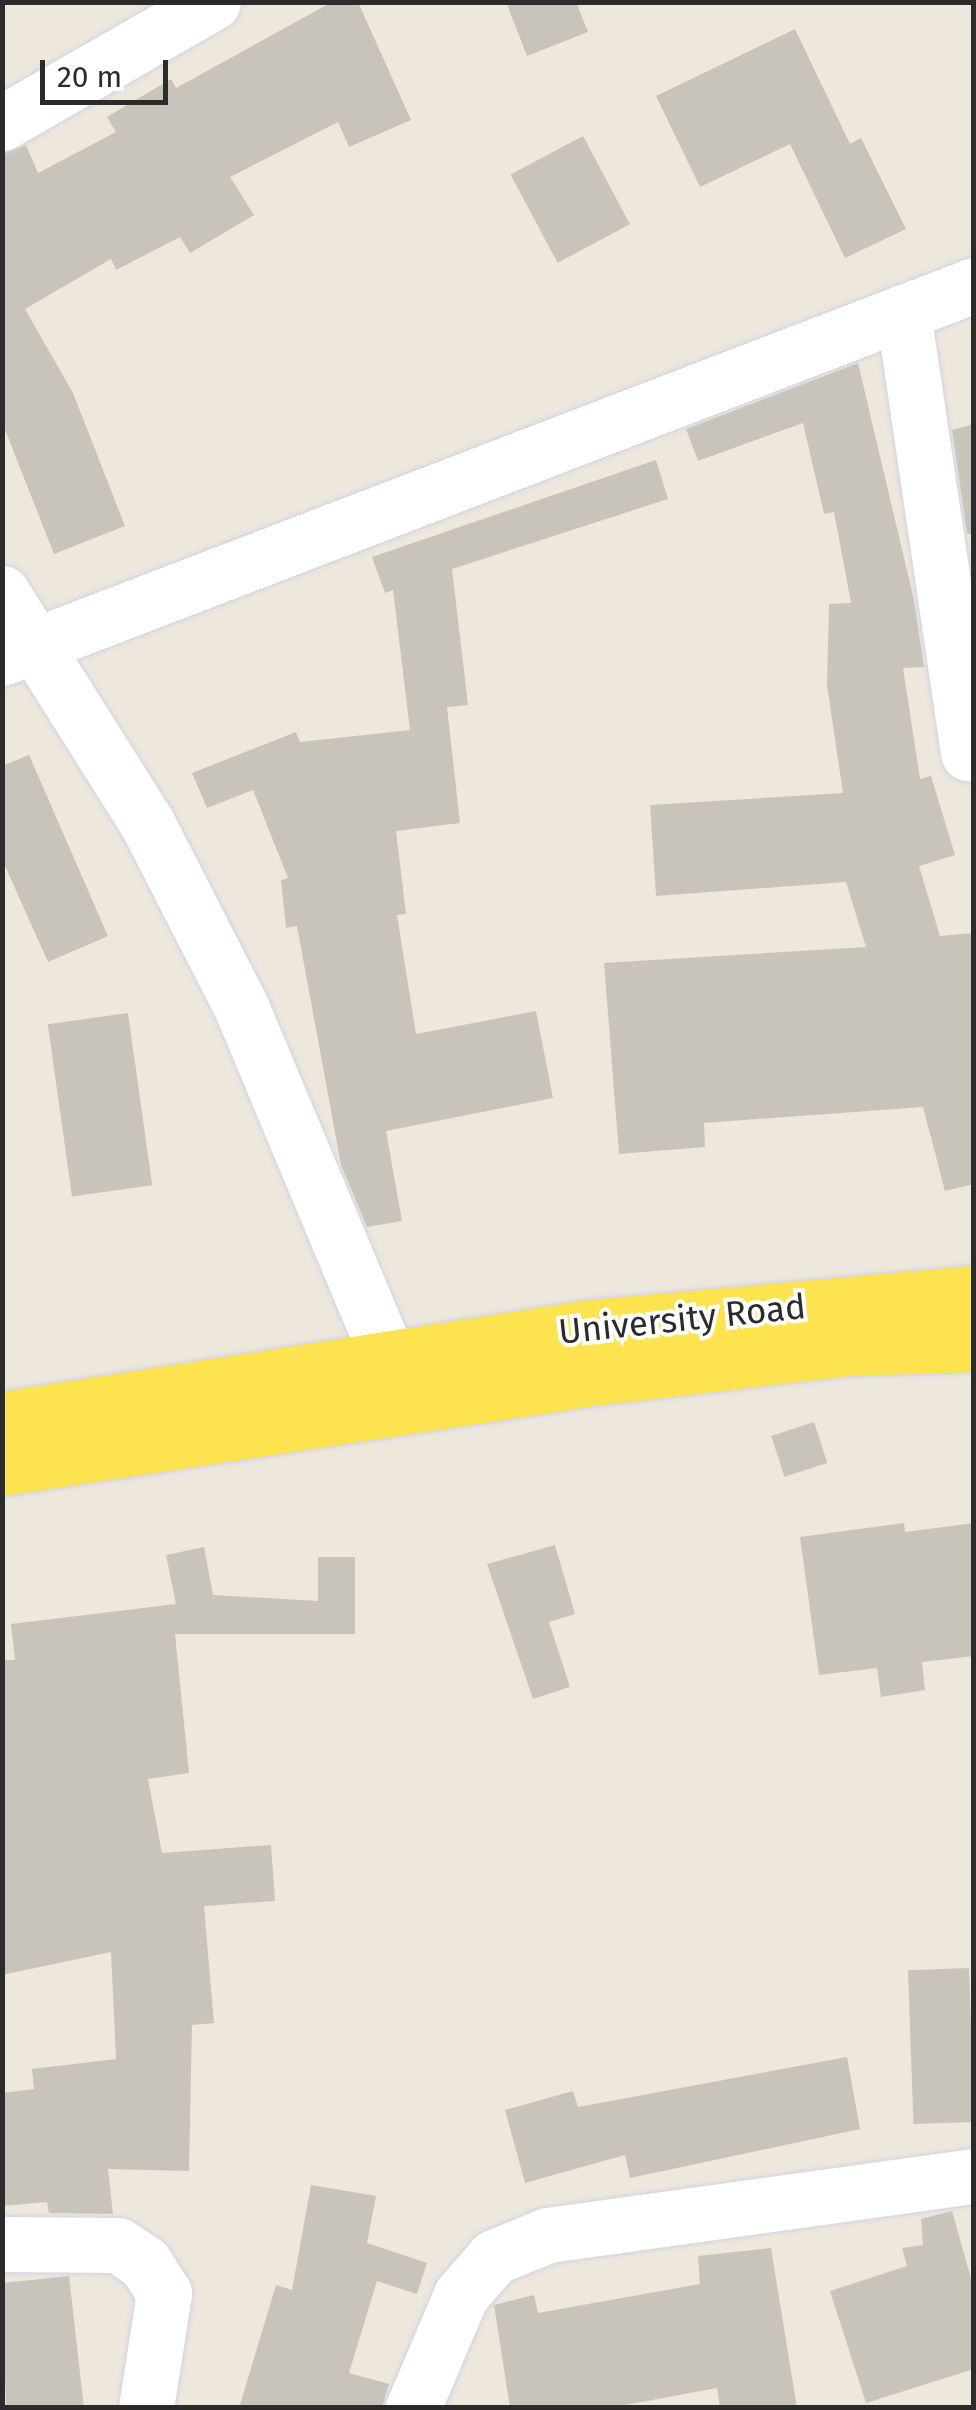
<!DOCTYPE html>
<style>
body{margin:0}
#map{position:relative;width:976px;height:2410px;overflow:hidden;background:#eee7db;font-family:"Fira Sans",sans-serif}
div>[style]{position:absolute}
.building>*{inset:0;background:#c9c4bb;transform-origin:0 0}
.roads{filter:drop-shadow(0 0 2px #d0d3e5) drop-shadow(0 0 2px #d0d3e5)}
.minor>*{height:55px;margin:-27.5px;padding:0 27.5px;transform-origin:27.5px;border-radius:27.5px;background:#fff}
.major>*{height:55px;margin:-27.5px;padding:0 27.5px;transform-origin:27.5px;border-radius:27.5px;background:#fee350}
span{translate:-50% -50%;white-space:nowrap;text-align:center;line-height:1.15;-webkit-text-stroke:8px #fff;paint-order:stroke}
.street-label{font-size:35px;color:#2b2b2b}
.frame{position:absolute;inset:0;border:5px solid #2b2b2b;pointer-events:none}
.scale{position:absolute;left:40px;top:60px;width:128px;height:45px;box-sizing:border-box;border:5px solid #2b2b2b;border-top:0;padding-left:12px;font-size:30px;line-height:35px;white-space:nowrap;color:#2b2b2b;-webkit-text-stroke:8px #fff;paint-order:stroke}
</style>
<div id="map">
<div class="building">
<i style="clip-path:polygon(332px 2px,358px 2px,411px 120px,349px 147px,338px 122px,230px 177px,254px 215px,190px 253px,180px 237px,116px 270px,111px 259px,25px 309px,73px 393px,125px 526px,54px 554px,2px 422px,2px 154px,26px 145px,38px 173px,116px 132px,107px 117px,171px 79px,176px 88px)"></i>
<i style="clip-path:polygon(506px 2px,576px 2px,588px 32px,527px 56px)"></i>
<i style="clip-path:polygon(795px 29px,850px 144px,861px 138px,906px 229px,845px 258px,790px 144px,700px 187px,656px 96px)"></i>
<i style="left:583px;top:136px;width:100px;height:82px;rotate:62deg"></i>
<i style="clip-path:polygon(858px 363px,914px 600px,924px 667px,903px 668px,920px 779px,931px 776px,955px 855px,919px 866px,940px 936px,974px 933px,974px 1184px,945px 1191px,923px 1107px,704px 1123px,705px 1147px,619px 1154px,604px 963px,866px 947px,846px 882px,656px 896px,650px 805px,843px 793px,827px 685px,829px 604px,851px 603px,834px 512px,824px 514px,803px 423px,698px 461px,686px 429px)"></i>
<i style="clip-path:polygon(974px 424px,974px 534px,967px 534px,952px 430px)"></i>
<i style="clip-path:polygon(656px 460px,668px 499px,452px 569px,468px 705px,447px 707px,460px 823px,396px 831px,406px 914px,397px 915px,416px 1034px,536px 1011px,553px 1098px,386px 1131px,402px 1221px,367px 1227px,341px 1165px,297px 926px,286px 928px,281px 880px,288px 878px,253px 790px,207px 808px,192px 773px,296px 732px,300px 742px,410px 730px,393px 590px,385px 593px,372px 557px)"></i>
<i style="clip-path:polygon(29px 755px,108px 936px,48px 962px,2px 859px,2px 766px)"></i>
<i style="left:128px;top:1013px;width:174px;height:81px;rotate:82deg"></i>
<i style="left:814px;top:1422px;width:43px;height:45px;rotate:72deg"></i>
<i style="clip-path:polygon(904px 1523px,905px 1532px,974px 1523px,974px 1656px,922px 1662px,925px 1690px,881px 1697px,877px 1668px,819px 1675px,800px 1537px)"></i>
<i style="clip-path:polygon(555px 1545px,575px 1614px,549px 1622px,570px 1687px,533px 1699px,487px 1564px)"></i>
<i style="clip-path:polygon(204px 1547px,213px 1595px,318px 1601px,318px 1557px,355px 1557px,355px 1634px,175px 1634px,189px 1773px,148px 1779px,162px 1853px,271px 1845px,275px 1901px,204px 1906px,214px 2023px,192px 2025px,189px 2171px,108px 2169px,113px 2214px,49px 2213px,47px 2202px,2px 2206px,2px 2093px,34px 2089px,32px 2069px,116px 2059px,111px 1952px,2px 1975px,2px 1660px,15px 1660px,11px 1624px,176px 1604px,166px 1555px)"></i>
<i style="left:969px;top:1968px;width:154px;height:61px;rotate:88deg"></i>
<i style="clip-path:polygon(847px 2057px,860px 2129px,630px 2178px,625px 2155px,525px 2183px,505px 2110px,573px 2091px,578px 2107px)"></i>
<i style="clip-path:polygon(311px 2185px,376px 2196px,367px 2243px,427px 2263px,417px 2294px,377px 2281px,349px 2373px,389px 2384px,382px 2408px,239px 2408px,276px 2285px,292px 2290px)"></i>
<i style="clip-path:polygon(952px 2211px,974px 2289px,974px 2369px,866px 2403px,830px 2291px,907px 2266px,902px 2248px,923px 2245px,921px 2219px)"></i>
<i style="clip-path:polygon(771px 2248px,797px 2408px,720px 2408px,717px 2388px,609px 2408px,510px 2408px,494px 2305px,534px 2295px,538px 2313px,700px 2284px,698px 2256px)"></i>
<i style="clip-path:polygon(69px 2276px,84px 2408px,6px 2408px,2px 2283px)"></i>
</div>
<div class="roads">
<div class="minor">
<i style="left:2px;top:123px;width:243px;rotate:-29.8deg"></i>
<i style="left:903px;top:312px;width:446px;rotate:81.6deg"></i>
<i style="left:2px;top:593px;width:272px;rotate:57.8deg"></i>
<i style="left:147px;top:823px;width:209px;rotate:62.9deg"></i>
<i style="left:242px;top:1009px;width:426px;rotate:67.3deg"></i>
<i style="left:2px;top:658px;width:1041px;rotate:-20.99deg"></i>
<i style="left:2px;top:2244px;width:116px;rotate:0.5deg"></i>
<i style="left:118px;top:2245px;width:32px;rotate:34deg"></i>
<i style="left:145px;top:2263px;width:36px;rotate:58deg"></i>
<i style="left:164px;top:2293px;width:116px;rotate:98.9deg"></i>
<i style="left:413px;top:2408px;width:123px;rotate:-67deg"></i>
<i style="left:461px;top:2295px;width:50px;rotate:-49deg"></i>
<i style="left:494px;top:2257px;width:58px;rotate:-22.2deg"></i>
<i style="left:548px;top:2235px;width:430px;rotate:-7.9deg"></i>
</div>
<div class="major">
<i style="left:2px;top:1419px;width:596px;rotate:-8.88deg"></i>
<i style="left:591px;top:1327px;width:385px;rotate:-5.1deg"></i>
<i style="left:2px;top:1468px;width:598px;rotate:-8.66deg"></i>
<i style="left:593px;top:1378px;width:258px;rotate:-6.7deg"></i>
<i style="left:849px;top:1348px;width:125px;rotate:-1.8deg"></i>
</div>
</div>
<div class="street-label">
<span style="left:682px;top:1319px;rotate:-6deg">University Road</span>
</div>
<div class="frame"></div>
<div class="scale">20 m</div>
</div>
